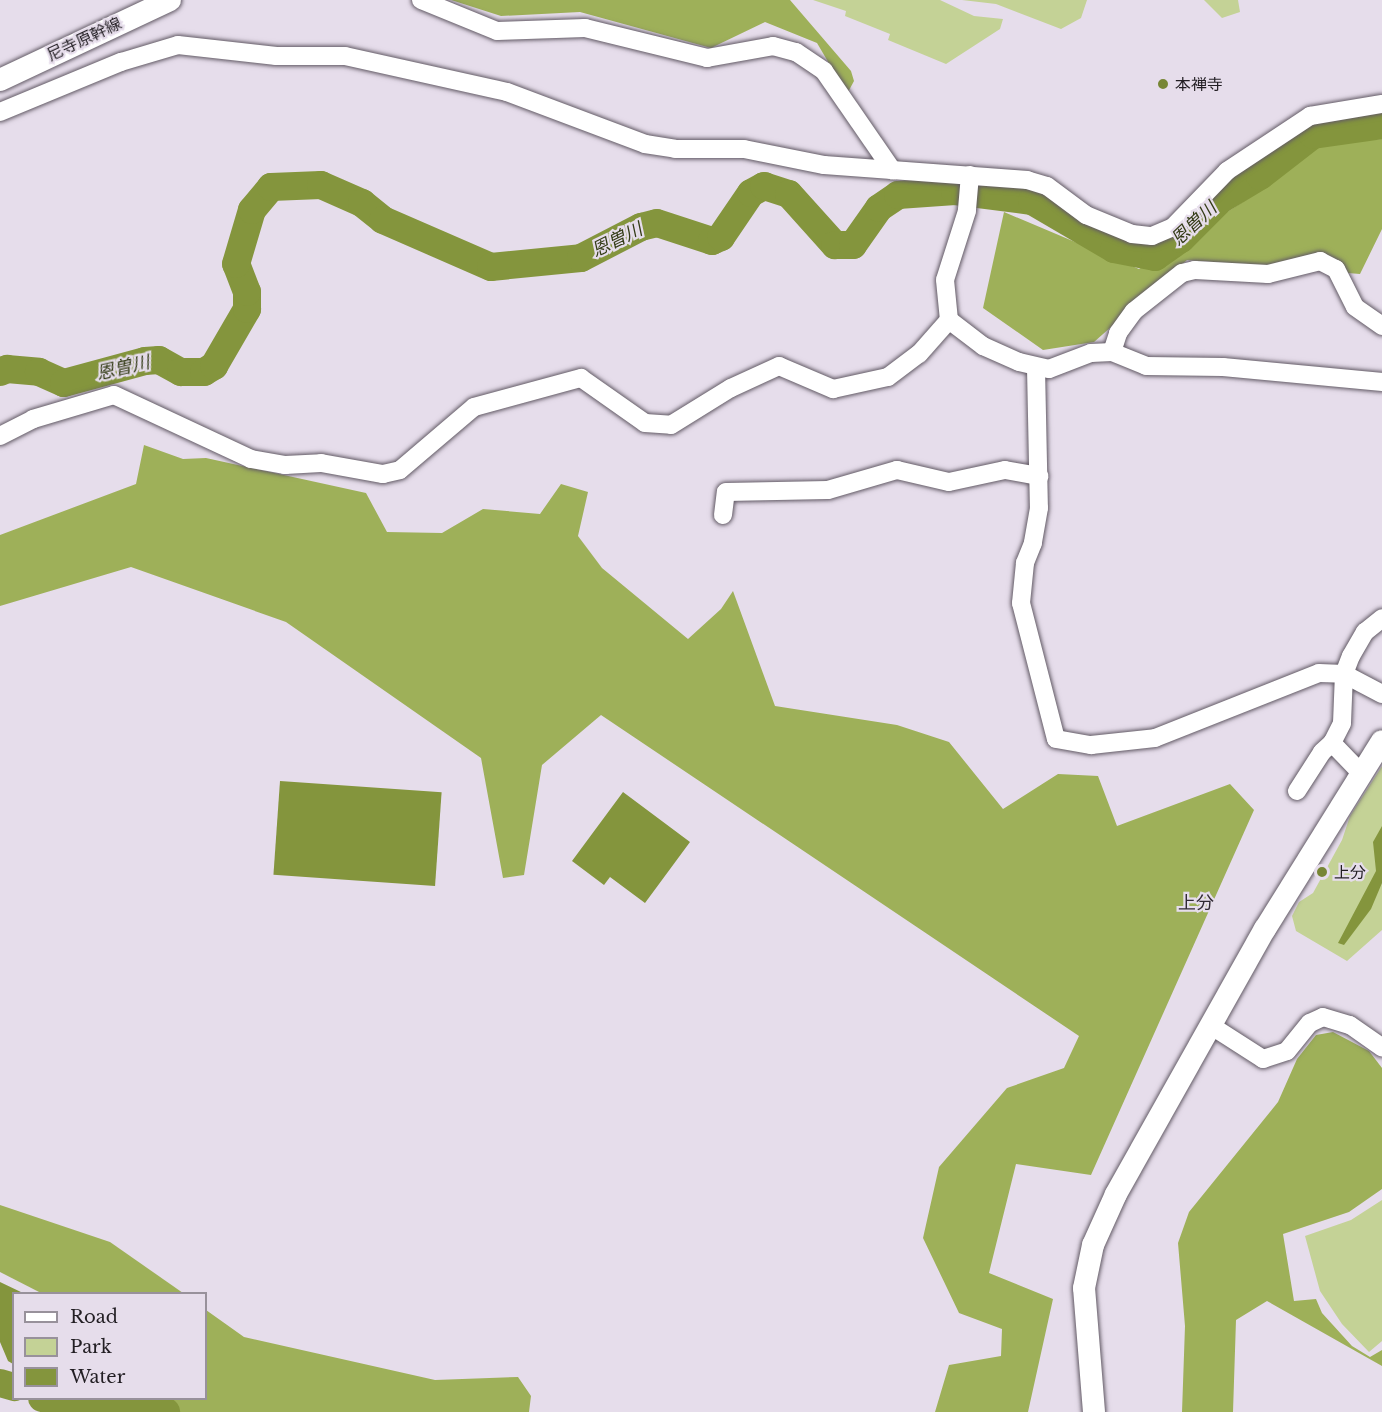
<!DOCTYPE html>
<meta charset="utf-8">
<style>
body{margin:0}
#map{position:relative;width:1382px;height:1412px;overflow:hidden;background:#e6ddeb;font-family:"Libre Baskerville","Noto Sans JP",serif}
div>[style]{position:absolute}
.green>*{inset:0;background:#c4d296}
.forest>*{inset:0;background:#9eb059}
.water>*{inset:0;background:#84953d;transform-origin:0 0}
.river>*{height:28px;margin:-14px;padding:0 14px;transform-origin:14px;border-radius:14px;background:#84953d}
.roads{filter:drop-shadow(0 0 2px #625a65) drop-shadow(0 0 2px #625a65)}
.minor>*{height:18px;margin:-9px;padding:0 9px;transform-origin:9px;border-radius:9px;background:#fff}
.tertiary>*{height:22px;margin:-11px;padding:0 11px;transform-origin:11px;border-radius:11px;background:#fff}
.dots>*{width:16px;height:16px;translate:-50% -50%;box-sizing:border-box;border:3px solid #e6ddeb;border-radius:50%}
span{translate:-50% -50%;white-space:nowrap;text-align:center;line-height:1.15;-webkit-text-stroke:4.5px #e6ddeb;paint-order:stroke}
.street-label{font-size:16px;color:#221e23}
.poi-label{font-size:16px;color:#221e23}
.left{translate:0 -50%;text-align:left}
.water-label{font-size:18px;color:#343c17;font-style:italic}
.neighbourhood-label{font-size:18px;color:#302933}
.legend{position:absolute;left:12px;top:1292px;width:195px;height:108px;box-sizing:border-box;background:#e6ddeb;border:2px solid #98919b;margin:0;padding:8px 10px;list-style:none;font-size:18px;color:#221e23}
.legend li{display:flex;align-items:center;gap:12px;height:30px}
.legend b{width:30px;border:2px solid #98919b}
</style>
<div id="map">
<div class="green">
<i style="clip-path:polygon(813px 0,940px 0,974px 16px,1003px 19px,1000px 29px,946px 64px,888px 40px,890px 34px,845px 16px,846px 11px)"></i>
<i style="clip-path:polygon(962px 0,1087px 0,1081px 18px,1061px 29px,996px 4px)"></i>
<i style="clip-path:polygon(1204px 0,1238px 0,1240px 12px,1222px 18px)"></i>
<i style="clip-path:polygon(1382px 766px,1382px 930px,1347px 961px,1296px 931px,1292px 916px,1299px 902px,1313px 893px,1342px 840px,1350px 816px)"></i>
<i style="clip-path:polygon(1382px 1200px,1382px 1341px,1369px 1352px,1342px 1324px,1320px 1291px,1305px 1236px,1351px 1220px)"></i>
</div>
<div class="forest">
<i style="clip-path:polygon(451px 0,790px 0,851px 71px,854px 81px,847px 94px,817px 43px,765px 22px,711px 48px,580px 12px,501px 16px)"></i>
<i style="clip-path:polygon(1382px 139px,1382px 229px,1360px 274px,1187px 260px,1094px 342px,1043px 350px,983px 308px,1004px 212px,1139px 269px,1252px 196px,1322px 143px)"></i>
<i style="clip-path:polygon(144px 445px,183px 459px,206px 458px,366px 493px,387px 532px,442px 533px,483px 509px,540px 514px,561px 484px,588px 492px,578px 536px,602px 568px,688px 639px,721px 609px,733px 591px,775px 706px,897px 725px,949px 742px,1003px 809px,1058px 774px,1098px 776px,1117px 826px,1230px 784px,1254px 810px,1091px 1175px,1016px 1164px,989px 1273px,1053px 1299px,1028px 1412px,935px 1412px,949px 1365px,1001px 1356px,1002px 1329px,959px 1313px,923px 1238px,939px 1167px,1007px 1088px,1064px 1068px,1079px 1036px,601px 715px,542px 765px,524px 875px,503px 878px,481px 758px,286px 622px,131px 567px,0 606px,0 535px,136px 484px)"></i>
<i style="clip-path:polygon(1333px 1032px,1369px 1051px,1382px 1068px,1382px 1189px,1349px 1212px,1283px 1234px,1294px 1301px,1316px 1299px,1322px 1313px,1352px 1346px,1370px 1357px,1382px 1350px,1382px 1366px,1267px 1301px,1236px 1320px,1233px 1412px,1182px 1412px,1185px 1326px,1178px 1243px,1189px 1212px,1278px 1102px,1297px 1059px,1316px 1035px)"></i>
<i style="clip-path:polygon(0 1205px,110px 1242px,183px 1293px,41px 1293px,0 1272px)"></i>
<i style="clip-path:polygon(206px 1310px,244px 1337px,435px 1380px,518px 1377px,531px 1396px,529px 1412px,159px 1412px,105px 1399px,206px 1398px)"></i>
</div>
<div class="water">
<i style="left:280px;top:781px;width:162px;height:94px;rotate:4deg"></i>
<i style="clip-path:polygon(623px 792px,690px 842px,645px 903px,610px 877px,604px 885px,572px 861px)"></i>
<i style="clip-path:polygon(1382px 826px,1382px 883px,1371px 909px,1344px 945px,1338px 943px,1376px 871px,1373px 842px)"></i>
<i style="clip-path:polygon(0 1282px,23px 1293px,14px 1294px,13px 1364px,8px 1361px,0 1342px)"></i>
</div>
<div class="river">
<i style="left:0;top:372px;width:8px;rotate:-23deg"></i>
<i style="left:7px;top:369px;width:32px;rotate:5deg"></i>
<i style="left:39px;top:372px;width:27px;rotate:24deg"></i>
<i style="left:64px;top:383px;width:84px;rotate:-15.2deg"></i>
<i style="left:145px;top:361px;width:14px;rotate:-4deg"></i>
<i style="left:159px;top:360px;width:25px;rotate:29deg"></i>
<i style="left:181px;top:372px;width:23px"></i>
<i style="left:204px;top:372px;width:12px;rotate:-31deg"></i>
<i style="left:214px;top:366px;width:66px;rotate:-59.9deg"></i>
<i style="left:247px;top:309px;width:17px;rotate:-90deg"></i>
<i style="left:247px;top:292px;width:30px;rotate:-111deg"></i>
<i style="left:236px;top:264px;width:56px;rotate:-73.5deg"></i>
<i style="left:252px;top:210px;width:30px;rotate:-50deg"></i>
<i style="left:271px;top:187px;width:50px;rotate:-2.3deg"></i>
<i style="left:321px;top:185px;width:45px;rotate:23.7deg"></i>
<i style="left:362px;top:203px;width:27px;rotate:39deg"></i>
<i style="left:383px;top:220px;width:118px;rotate:23.5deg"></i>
<i style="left:491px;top:267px;width:90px;rotate:-5.7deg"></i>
<i style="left:581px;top:258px;width:68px;rotate:-27.3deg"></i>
<i style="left:641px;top:227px;width:16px;rotate:-14deg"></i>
<i style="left:657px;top:223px;width:58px;rotate:18.1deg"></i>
<i style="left:712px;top:241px;width:10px;rotate:-24deg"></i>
<i style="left:721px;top:237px;width:53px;rotate:-55.7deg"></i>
<i style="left:751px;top:193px;width:15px;rotate:-28deg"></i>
<i style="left:764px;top:186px;width:26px;rotate:18deg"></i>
<i style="left:789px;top:194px;width:69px;rotate:48deg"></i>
<i style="left:835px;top:245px;width:18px"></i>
<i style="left:853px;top:245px;width:45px;rotate:-54.9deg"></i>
<i style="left:879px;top:208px;width:23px;rotate:-34deg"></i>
<i style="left:898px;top:195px;width:57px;rotate:-4deg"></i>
<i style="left:955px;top:191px;width:78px;rotate:7.4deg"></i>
<i style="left:1032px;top:201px;width:95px;rotate:30.3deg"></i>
<i style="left:1114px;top:249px;width:42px;rotate:11deg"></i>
<i style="left:1155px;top:257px;width:32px;rotate:-35deg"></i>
<i style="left:1181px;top:239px;width:55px;rotate:-45deg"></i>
<i style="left:1220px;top:200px;width:47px;rotate:-31deg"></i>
<i style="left:1260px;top:176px;width:67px;rotate:-37.7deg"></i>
<i style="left:1313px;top:135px;width:70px;rotate:-8.2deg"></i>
<i style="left:0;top:1383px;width:15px;rotate:16deg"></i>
<i style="left:42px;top:1398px;width:125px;rotate:6.4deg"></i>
</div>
<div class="roads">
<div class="minor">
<i style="left:421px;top:0;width:82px;rotate:22.2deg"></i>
<i style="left:497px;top:31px;width:88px;rotate:-2deg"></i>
<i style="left:585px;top:28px;width:126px;rotate:13.8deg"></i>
<i style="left:707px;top:58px;width:67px;rotate:-10.3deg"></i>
<i style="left:773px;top:46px;width:24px;rotate:15deg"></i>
<i style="left:796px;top:52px;width:34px;rotate:34deg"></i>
<i style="left:824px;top:71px;width:121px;rotate:55.4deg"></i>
<i style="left:0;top:112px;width:131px;rotate:-22.5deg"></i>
<i style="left:121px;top:62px;width:59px;rotate:-16.6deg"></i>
<i style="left:178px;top:45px;width:99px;rotate:6.4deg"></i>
<i style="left:276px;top:56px;width:69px"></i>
<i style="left:345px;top:56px;width:166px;rotate:12.5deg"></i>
<i style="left:507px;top:92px;width:147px;rotate:20.6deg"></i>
<i style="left:645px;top:144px;width:30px;rotate:9deg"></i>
<i style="left:675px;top:149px;width:69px"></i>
<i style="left:744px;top:149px;width:82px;rotate:11.3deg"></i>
<i style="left:824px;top:165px;width:204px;rotate:4.2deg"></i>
<i style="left:1027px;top:180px;width:21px;rotate:17deg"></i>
<i style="left:1047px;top:186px;width:49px;rotate:36.6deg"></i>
<i style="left:1086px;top:215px;width:50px;rotate:22.4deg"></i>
<i style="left:1132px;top:234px;width:20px;rotate:6deg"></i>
<i style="left:1152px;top:236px;width:23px;rotate:-23deg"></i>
<i style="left:1173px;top:227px;width:78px;rotate:-46deg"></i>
<i style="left:1227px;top:171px;width:100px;rotate:-33.5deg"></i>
<i style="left:1310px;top:116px;width:73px;rotate:-9.5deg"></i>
<i style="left:970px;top:175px;width:36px;rotate:95deg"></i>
<i style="left:967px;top:211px;width:72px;rotate:107.7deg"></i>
<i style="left:945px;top:280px;width:40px;rotate:84.3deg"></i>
<i style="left:949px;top:320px;width:43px;rotate:37.4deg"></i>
<i style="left:983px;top:346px;width:39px;rotate:24deg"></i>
<i style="left:1019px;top:362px;width:31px;rotate:13deg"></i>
<i style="left:1049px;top:369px;width:45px;rotate:-20.9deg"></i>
<i style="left:1091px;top:353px;width:21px;rotate:-3deg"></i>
<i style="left:1112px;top:352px;width:37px;rotate:22deg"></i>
<i style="left:1146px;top:366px;width:77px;rotate:0.7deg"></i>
<i style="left:1223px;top:367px;width:160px;rotate:5.4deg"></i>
<i style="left:1112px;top:352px;width:20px;rotate:-72deg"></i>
<i style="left:1118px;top:333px;width:27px;rotate:-54deg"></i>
<i style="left:1134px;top:311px;width:61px;rotate:-38.4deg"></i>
<i style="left:1182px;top:273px;width:13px;rotate:-13deg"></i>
<i style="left:1195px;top:270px;width:73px;rotate:3.1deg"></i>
<i style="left:1268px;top:274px;width:54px;rotate:-14deg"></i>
<i style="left:1320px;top:261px;width:18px;rotate:27deg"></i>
<i style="left:1336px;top:269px;width:42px;rotate:63.4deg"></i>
<i style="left:1355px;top:307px;width:33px;rotate:35deg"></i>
<i style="left:1036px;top:368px;width:140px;rotate:88.8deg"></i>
<i style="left:1039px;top:508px;width:36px;rotate:100deg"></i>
<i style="left:1033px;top:543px;width:22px;rotate:112deg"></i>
<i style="left:1025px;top:563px;width:40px;rotate:95.7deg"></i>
<i style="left:1021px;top:603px;width:140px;rotate:75.6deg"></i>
<i style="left:1056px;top:739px;width:36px;rotate:10deg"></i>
<i style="left:1091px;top:745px;width:64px;rotate:-6.2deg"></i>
<i style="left:1155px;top:738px;width:176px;rotate:-21.6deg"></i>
<i style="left:1319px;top:673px;width:25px;rotate:2deg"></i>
<i style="left:1344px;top:674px;width:43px;rotate:27.8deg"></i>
<i style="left:0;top:436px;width:37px;rotate:-27deg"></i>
<i style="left:33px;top:419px;width:84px;rotate:-16.5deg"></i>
<i style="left:114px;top:395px;width:151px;rotate:25deg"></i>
<i style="left:251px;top:459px;width:35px;rotate:10deg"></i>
<i style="left:285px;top:465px;width:36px;rotate:-3deg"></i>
<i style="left:321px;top:463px;width:63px;rotate:10.1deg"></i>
<i style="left:383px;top:474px;width:17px;rotate:-13deg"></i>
<i style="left:400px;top:470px;width:97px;rotate:-40.4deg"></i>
<i style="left:474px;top:407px;width:111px;rotate:-15.2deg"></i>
<i style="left:581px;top:378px;width:78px;rotate:35.1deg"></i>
<i style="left:645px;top:423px;width:26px;rotate:4deg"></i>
<i style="left:671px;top:425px;width:70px;rotate:-31.7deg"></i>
<i style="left:731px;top:388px;width:53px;rotate:-24.6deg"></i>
<i style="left:779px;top:366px;width:59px;rotate:23.1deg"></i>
<i style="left:833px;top:389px;width:56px;rotate:-12.3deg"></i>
<i style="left:888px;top:377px;width:39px;rotate:-37deg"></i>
<i style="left:919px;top:354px;width:45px;rotate:-48.6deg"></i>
<i style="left:723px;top:515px;width:23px;rotate:-83deg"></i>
<i style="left:726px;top:492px;width:102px;rotate:-1.1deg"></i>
<i style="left:828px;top:490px;width:72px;rotate:-16.2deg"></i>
<i style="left:897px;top:470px;width:53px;rotate:13deg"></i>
<i style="left:949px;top:482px;width:57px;rotate:-12.1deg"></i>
<i style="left:1005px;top:470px;width:35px;rotate:10deg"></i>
<i style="left:1361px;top:773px;width:42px;rotate:-134deg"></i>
<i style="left:1332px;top:743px;width:22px;rotate:-63deg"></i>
<i style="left:1342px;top:723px;width:49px;rotate:-87.7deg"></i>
<i style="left:1344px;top:674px;width:19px;rotate:-69deg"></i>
<i style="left:1351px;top:656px;width:28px;rotate:-60deg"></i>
<i style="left:1365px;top:632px;width:22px;rotate:-39deg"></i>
<i style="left:1297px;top:791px;width:46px;rotate:-57.3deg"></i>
<i style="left:1322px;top:752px;width:13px;rotate:-42deg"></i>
<i style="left:1210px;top:1025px;width:63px;rotate:32.7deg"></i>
<i style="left:1263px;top:1059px;width:25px;rotate:-18deg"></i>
<i style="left:1287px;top:1051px;width:36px;rotate:-51deg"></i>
<i style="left:1310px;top:1023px;width:14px;rotate:-25deg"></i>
<i style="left:1323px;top:1017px;width:28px;rotate:17deg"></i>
<i style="left:1350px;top:1025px;width:39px;rotate:35deg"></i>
</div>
<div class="tertiary">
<i style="left:0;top:80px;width:188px;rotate:-25.2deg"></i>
<i style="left:1094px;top:1412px;width:124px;rotate:-94.6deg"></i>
<i style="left:1084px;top:1288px;width:44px;rotate:-78.2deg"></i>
<i style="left:1093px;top:1245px;width:56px;rotate:-65.7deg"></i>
<i style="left:1116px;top:1194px;width:304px;rotate:-60.7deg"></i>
<i style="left:1265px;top:929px;width:221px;rotate:-58.1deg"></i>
</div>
</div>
<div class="dots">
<i style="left:1163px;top:84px;background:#778635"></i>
<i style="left:1322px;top:872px;background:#778635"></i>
</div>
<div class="street-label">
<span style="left:84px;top:39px;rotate:-25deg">尼寺原幹線</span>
</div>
<div class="poi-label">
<span class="left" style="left:1175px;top:84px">本禅寺</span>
<span class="left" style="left:1334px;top:872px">上分</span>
</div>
<div class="water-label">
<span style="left:1194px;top:224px;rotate:-43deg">恩曽川</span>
<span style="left:617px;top:240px;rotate:-26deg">恩曽川</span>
<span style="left:123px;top:368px;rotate:-13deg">恩曽川</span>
</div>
<div class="neighbourhood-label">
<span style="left:1196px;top:903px">上分</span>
</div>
<ul class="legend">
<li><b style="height:8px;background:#fff"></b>Road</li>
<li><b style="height:16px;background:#c4d296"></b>Park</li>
<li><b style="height:16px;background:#84953d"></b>Water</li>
</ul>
</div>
